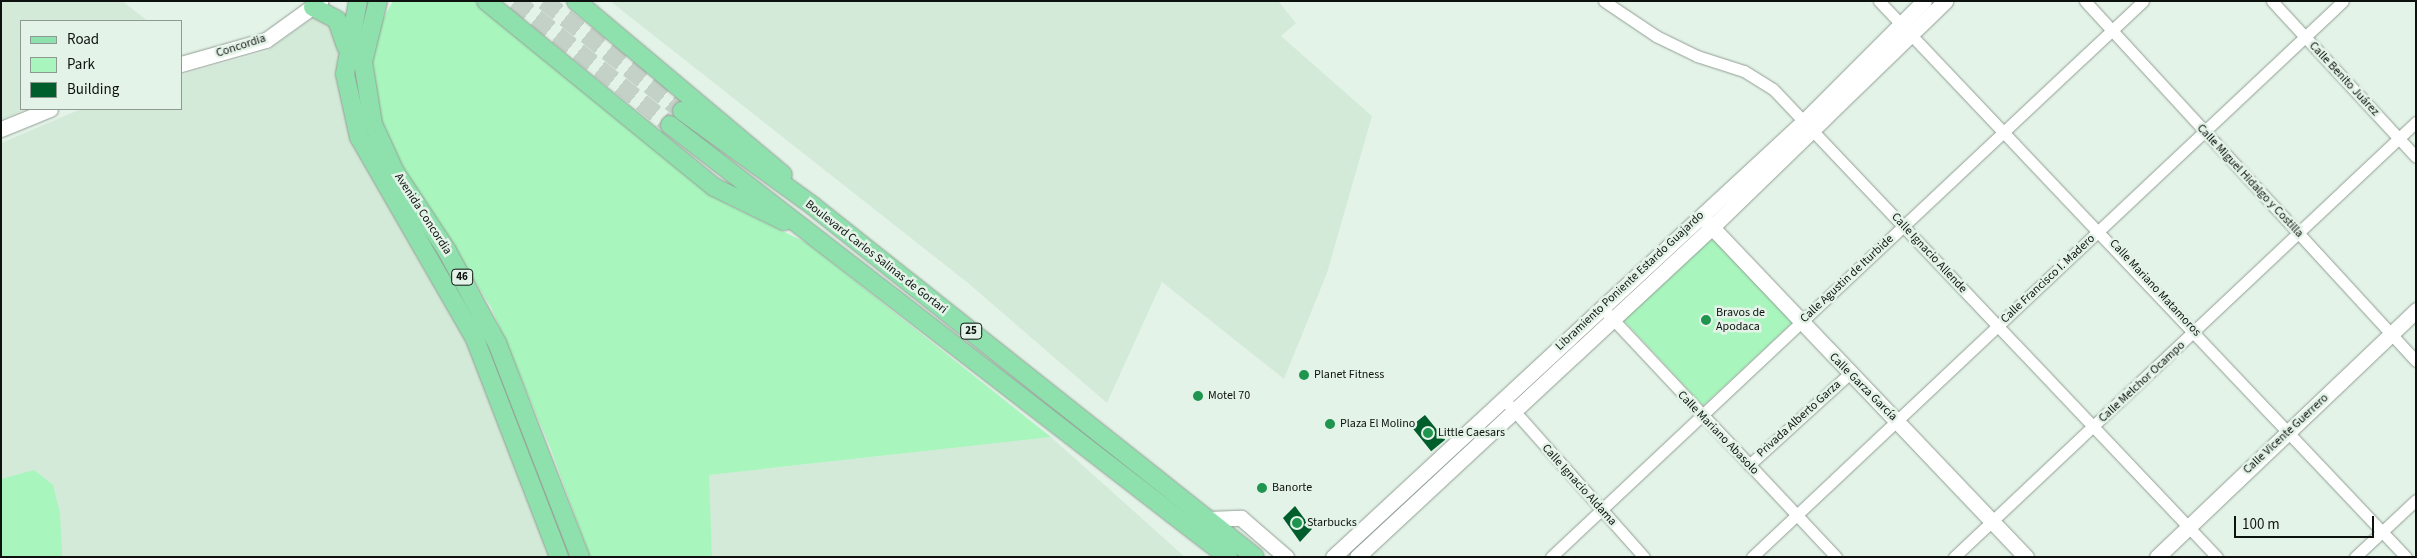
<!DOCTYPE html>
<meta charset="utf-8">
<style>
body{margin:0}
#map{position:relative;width:2417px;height:558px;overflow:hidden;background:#e4f3e8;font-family:"Source Sans 3",sans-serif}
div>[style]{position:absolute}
.built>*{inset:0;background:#d4ead9}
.green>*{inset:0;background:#a8f5bd;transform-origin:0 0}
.building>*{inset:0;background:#005d2c;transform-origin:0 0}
.primary-tunnel>*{height:18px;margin-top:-9px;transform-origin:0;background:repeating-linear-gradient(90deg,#c4d1c7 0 18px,transparent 0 27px)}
.roads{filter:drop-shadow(0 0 1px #909e93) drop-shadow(0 0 1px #909e93)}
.street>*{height:11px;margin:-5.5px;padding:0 5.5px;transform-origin:5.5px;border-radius:5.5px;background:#fff}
.secondary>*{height:15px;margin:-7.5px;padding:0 7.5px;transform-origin:7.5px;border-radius:7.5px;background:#fff}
.primary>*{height:18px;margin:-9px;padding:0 9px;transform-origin:9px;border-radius:9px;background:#8ee0ad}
.dots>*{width:14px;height:14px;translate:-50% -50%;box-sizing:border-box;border:2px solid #e4f3e8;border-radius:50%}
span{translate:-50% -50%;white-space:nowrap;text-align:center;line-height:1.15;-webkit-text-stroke:5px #e4f3e8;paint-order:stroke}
.shield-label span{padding:1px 4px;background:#e4f3e8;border:1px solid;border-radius:4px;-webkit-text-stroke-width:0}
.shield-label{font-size:11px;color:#0d120e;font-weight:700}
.street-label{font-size:12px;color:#0d120e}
.poi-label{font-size:12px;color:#0d120e}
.left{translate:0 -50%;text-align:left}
.frame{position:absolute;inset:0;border:2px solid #0d120e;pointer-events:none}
.legend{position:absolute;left:20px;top:20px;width:162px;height:90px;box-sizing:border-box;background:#e4f3e8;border:1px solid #8e9991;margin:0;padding:6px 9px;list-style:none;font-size:15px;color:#0d120e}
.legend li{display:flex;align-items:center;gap:10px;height:25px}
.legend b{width:25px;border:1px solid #8e9991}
.scale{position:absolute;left:2234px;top:516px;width:140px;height:22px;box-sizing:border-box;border:2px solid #0d120e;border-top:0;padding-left:6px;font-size:15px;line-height:18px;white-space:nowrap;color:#0d120e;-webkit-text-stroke:4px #e4f3e8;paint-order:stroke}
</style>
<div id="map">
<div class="built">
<i style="clip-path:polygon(1px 1px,122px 1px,148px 21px,21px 21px,21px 109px,25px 109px,1px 120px)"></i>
<i style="clip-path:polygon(610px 1px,1278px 1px,1296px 23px,1281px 36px,1372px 116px,1327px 273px,1284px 379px,1162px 282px,1107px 403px,968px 283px)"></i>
<i style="clip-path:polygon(322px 11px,336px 17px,341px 87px,459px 314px,551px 557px,1px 557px,1px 143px,81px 109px,181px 109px,181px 75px,267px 51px)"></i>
<i style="clip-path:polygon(1051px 437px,1185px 557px,712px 557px,708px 475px)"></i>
</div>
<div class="green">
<i style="clip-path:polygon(393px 1px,474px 1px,725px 203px,807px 243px,1051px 437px,709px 475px,712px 557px,590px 557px,550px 447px,491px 307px,401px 166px,375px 112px,371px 56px,377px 30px)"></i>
<i style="left:1710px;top:234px;width:121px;height:122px;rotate:47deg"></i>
<i style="clip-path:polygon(34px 470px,53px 485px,60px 513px,62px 557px,1px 557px,1px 479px)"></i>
</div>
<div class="building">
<i style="left:1425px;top:415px;width:32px;height:18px;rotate:51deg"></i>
<i style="clip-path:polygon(1295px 506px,1312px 529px,1300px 542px,1283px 518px)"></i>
</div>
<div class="primary-tunnel">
<i style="left:515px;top:1px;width:198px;rotate:38.7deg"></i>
<i style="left:544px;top:1px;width:176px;rotate:38.6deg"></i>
</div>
<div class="roads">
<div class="street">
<i style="left:1604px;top:1px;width:63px;rotate:33.9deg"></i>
<i style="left:1656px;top:36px;width:46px;rotate:26deg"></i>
<i style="left:1697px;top:56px;width:49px;rotate:17.7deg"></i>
<i style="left:1744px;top:71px;width:34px;rotate:32deg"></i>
<i style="left:1773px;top:89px;width:645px;rotate:46.51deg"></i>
<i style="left:1879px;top:1px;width:766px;rotate:46.53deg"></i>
<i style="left:2085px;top:1px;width:489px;rotate:47.4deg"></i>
<i style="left:2272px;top:1px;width:212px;rotate:47.3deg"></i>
<i style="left:1608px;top:314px;width:333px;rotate:46.8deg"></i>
<i style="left:1509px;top:405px;width:203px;rotate:48.4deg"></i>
<i style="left:1749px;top:465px;width:137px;rotate:-42.3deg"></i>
<i style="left:1551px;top:557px;width:812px;rotate:-43.2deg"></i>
<i style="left:1752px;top:557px;width:811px;rotate:-43.25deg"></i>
<i style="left:1954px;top:557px;width:635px;rotate:-43.28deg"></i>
<i style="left:2355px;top:557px;width:83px;rotate:-43.1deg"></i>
</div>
<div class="secondary">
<i style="left:181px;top:64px;width:88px;rotate:-15.8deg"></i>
<i style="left:266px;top:40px;width:67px;rotate:-35.8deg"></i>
<i style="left:1px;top:129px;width:53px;rotate:-22.2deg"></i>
<i style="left:1706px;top:221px;width:464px;rotate:46.4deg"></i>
<i style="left:1207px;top:519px;width:34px;rotate:-2deg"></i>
<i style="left:1241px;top:518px;width:60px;rotate:40.9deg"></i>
<i style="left:1333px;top:557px;width:643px;rotate:-42.79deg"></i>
<i style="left:1805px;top:120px;width:168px;rotate:-45deg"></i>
<i style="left:1357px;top:557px;width:485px;rotate:-42.9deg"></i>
<i style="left:1712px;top:227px;width:325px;rotate:-44.1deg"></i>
<i style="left:2157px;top:557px;width:358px;rotate:-43.6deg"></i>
</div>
<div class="primary">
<i style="left:358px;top:1px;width:74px;rotate:100.1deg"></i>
<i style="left:345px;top:74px;width:65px;rotate:77.5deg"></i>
<i style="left:359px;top:137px;width:233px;rotate:60.1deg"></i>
<i style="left:475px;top:339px;width:234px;rotate:68.9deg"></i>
<i style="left:378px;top:1px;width:63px;rotate:103.8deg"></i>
<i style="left:363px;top:62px;width:63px;rotate:80.8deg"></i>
<i style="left:373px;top:124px;width:53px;rotate:65.4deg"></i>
<i style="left:395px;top:172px;width:95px;rotate:56.6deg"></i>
<i style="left:447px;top:251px;width:105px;rotate:61.5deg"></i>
<i style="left:497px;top:343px;width:230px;rotate:68.8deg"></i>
<i style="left:486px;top:1px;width:294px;rotate:39.2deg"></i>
<i style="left:714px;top:187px;width:78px;rotate:25.9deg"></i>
<i style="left:576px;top:1px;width:270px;rotate:40deg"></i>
<i style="left:313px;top:7px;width:27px;rotate:28deg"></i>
<i style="left:337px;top:20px;width:28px;rotate:71deg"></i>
<i style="left:682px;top:111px;width:162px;rotate:35.9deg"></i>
<i style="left:813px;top:206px;width:564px;rotate:38.45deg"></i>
<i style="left:670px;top:125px;width:706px;rotate:37.75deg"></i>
</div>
</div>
<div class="dots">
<i style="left:1706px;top:320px;background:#1f9550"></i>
<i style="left:1304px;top:375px;background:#1f9550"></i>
<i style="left:1198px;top:396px;background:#1f9550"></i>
<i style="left:1330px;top:424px;background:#1f9550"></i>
<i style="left:1428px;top:433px;background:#1f9550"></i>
<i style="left:1262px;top:488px;background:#1f9550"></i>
<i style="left:1297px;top:523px;background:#1f9550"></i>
</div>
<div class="shield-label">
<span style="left:462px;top:277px">46</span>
<span style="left:971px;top:331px">25</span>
</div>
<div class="street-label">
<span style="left:241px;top:46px;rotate:-18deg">Concordia</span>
<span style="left:2344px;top:79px;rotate:47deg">Calle Benito Juárez</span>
<span style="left:2250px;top:181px;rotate:47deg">Calle Miguel Hidalgo y Costilla</span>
<span style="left:423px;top:214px;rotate:57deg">Avenida Concordia</span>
<span style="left:1929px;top:253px;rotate:47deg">Calle Ignacio Allende</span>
<span style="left:876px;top:257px;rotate:38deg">Boulevard Carlos Salinas de Gortari</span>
<span style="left:1847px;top:279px;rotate:-43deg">Calle Agustin de Iturbide</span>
<span style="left:2048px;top:279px;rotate:-43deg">Calle Francisco I. Madero</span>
<span style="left:1630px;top:281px;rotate:-43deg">Libramiento Poniente Estardo Guajardo</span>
<span style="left:2155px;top:288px;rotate:47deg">Calle Mariano Matamoros</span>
<span style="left:2142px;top:382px;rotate:-43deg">Calle Melchor Ocampo</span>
<span style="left:1863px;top:387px;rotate:45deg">Calle Garza García</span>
<span style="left:1799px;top:419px;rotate:-42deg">Privada Alberto Garza</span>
<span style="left:1718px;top:433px;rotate:46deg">Calle Mariano Abasolo</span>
<span style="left:2286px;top:434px;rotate:-43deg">Calle Vicente Guerrero</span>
<span style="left:1579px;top:485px;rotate:48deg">Calle Ignacio Aldama</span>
</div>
<div class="poi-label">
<span class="left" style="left:1716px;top:320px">Bravos de<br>Apodaca</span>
<span class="left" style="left:1314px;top:375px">Planet Fitness</span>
<span class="left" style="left:1208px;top:396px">Motel 70</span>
<span class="left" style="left:1340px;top:424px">Plaza El Molino</span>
<span class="left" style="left:1438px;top:433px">Little Caesars</span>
<span class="left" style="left:1272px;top:488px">Banorte</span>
<span class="left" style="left:1307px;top:523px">Starbucks</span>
</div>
<div class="frame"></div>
<ul class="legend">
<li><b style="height:6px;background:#8ee0ad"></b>Road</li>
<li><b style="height:14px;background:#a8f5bd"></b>Park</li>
<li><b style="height:14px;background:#005d2c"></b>Building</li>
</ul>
<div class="scale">100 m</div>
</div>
